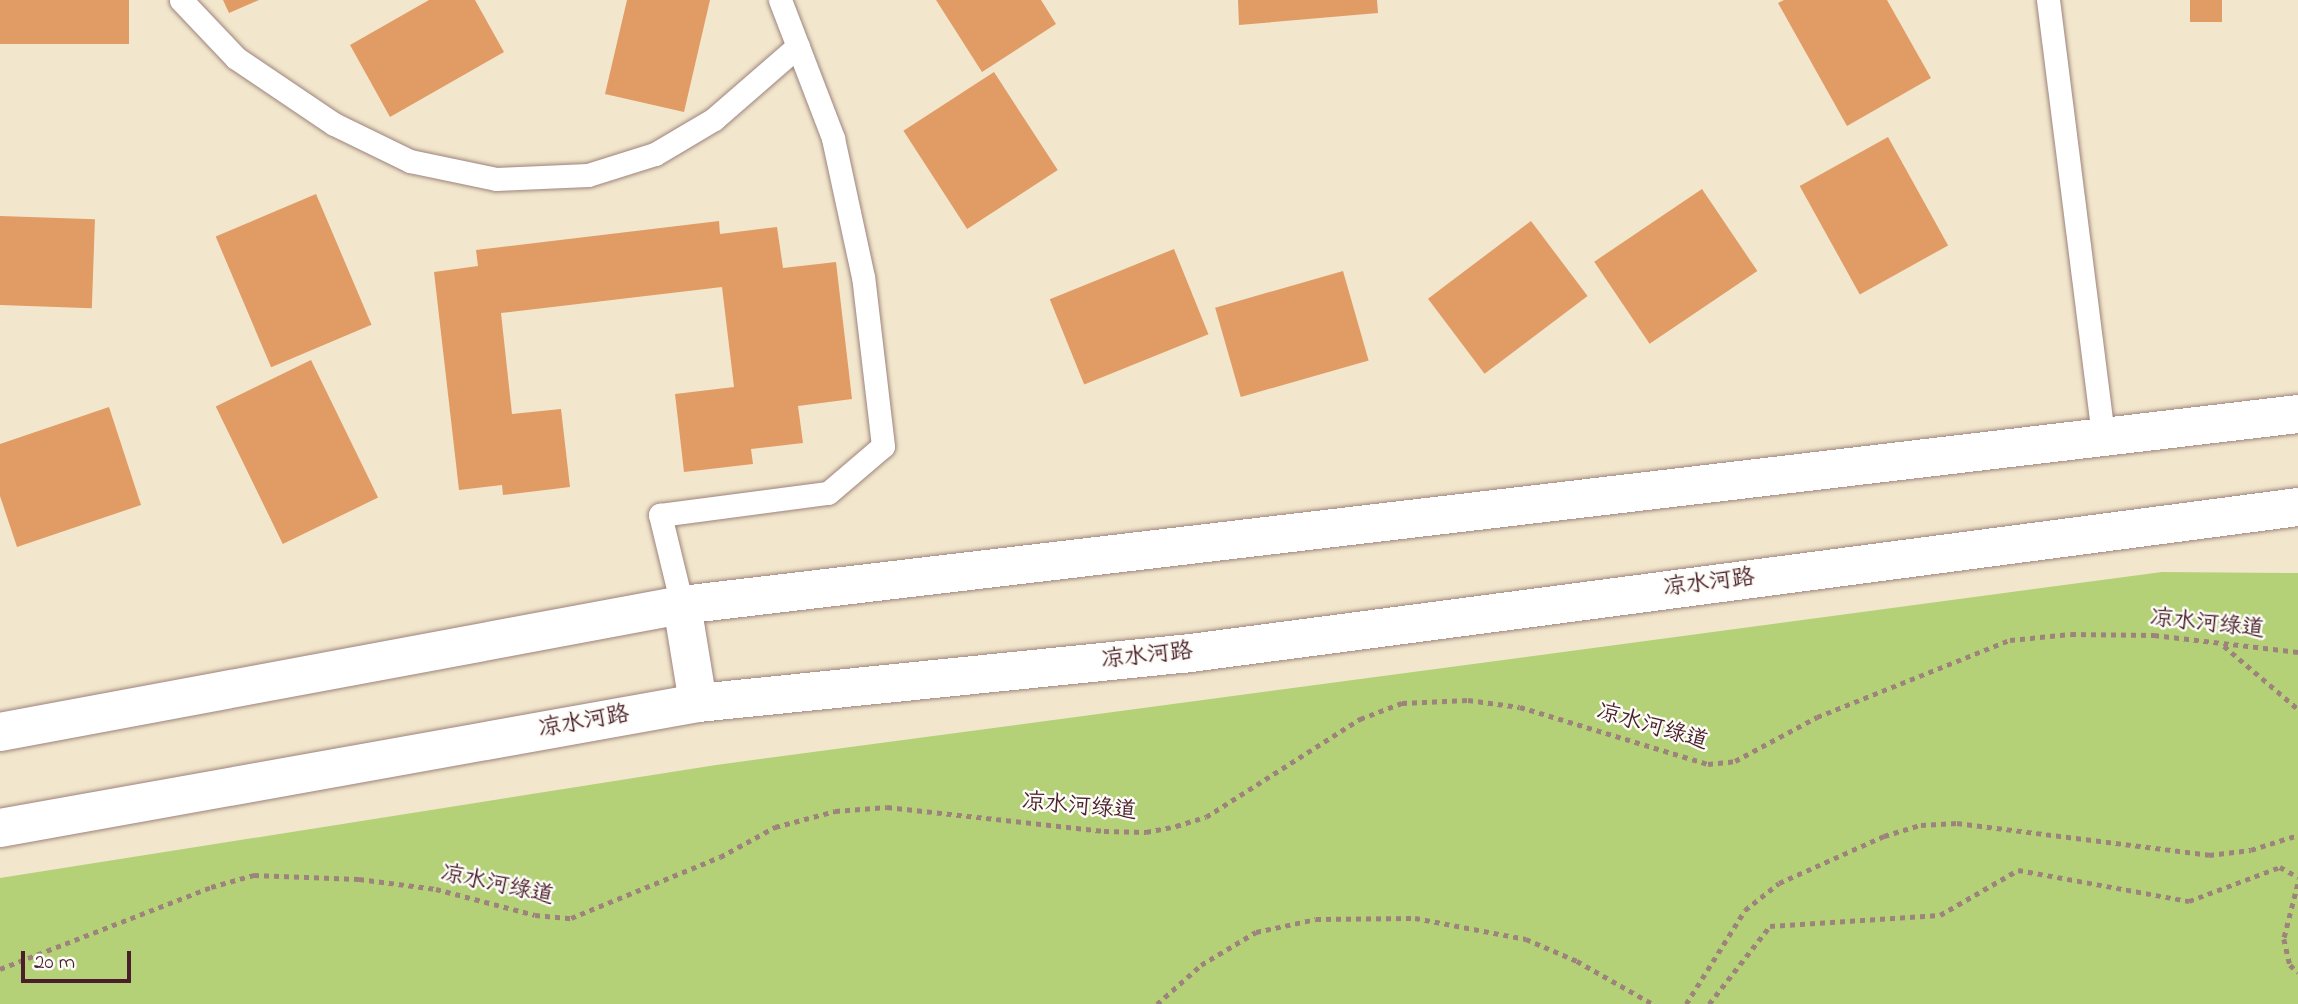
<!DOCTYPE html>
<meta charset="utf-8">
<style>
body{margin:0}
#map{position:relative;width:2298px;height:1004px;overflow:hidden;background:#f2e7cd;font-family:"Indie Flower","LXGW WenKai TC",sans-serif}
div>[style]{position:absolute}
.green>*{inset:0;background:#b4d177}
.building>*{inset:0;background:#e19b65;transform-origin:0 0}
.path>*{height:4.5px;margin-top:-2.25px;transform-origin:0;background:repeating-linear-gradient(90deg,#9e837c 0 5px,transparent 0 10px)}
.roads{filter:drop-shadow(0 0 2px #9e837c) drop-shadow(0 0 2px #9e837c)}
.lane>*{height:23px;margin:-11.5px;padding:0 11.5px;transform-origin:11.5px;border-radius:11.5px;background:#fff}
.secondary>*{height:38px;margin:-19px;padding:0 19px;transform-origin:19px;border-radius:19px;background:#fff}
span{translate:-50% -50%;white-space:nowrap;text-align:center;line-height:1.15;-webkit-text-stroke:5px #fdfcf7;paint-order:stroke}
.street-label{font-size:23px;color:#4a1f2b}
.scale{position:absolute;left:21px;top:951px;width:110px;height:32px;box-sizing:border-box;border:4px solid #4a1f2b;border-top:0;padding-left:9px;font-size:21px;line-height:24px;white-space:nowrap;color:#4a1f2b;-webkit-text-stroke:5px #fdfcf7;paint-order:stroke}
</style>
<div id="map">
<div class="green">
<i style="clip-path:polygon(2162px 572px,2298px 573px,2298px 1004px,0 1004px,0 878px,716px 765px)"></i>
</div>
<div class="building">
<i style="left:0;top:0;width:129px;height:44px"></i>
<i style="clip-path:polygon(223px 0,259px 0,229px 13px)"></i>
<i style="clip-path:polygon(429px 0,475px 0,504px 52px,390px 117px,350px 45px)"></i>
<i style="clip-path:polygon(627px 0,710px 0,684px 112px,605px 94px)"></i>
<i style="clip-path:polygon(936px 0,1041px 0,1056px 24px,982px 72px)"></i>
<i style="clip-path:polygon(1238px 0,1377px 0,1378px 13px,1239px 25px)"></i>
<i style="clip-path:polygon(1784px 0,1887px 0,1931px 78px,1847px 126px,1778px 3px)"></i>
<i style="left:2190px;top:0;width:32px;height:22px"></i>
<i style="left:994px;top:72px;width:117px;height:108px;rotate:57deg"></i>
<i style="left:1888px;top:137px;width:124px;height:101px;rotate:61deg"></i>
<i style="left:1702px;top:189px;width:99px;height:130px;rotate:56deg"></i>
<i style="left:316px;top:194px;width:142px;height:109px;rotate:67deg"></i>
<i style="left:0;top:216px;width:95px;height:89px;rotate:2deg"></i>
<i style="clip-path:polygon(719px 221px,720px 234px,777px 227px,783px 268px,836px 262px,852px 399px,798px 406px,803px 443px,751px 449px,753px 464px,684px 472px,675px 394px,734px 387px,722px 287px,501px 313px,512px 414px,561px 409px,570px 487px,503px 495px,502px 485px,459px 490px,434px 272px,478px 266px,476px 250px)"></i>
<i style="left:1531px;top:221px;width:94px;height:129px;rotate:53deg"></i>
<i style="left:1174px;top:249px;width:92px;height:134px;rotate:68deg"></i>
<i style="left:1343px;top:271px;width:93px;height:133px;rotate:74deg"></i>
<i style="left:311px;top:360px;width:153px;height:106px;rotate:64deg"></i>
<i style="clip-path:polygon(109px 407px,141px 505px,17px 547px,0 496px,0 444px)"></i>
</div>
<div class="path">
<i style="left:2224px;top:646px;width:97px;rotate:40.4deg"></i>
<i style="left:2298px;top:884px;width:57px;rotate:104.3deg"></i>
<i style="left:2284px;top:939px;width:27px;rotate:77deg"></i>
<i style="left:2290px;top:965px;width:11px;rotate:41deg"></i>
<i style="left:0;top:969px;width:226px;rotate:-21.2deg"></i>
<i style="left:211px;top:887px;width:45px;rotate:-15.6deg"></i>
<i style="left:254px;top:875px;width:105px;rotate:2.2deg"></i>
<i style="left:359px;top:879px;width:78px;rotate:7.4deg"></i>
<i style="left:436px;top:889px;width:102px;rotate:14.7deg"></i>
<i style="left:535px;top:915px;width:36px;rotate:5deg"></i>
<i style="left:571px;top:918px;width:161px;rotate:-22.3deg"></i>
<i style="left:720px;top:857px;width:63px;rotate:-28.6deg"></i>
<i style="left:775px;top:827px;width:62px;rotate:-14.9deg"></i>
<i style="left:835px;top:811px;width:52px;rotate:-4.4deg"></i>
<i style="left:887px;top:807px;width:218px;rotate:6.3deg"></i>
<i style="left:1104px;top:831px;width:42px;rotate:1.4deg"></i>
<i style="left:1146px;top:832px;width:31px;rotate:-11deg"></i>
<i style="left:1176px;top:826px;width:31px;rotate:-17deg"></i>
<i style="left:1206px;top:817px;width:183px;rotate:-32.5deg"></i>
<i style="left:1360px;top:719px;width:45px;rotate:-20.9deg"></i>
<i style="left:1402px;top:703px;width:66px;rotate:-2.6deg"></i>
<i style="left:1468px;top:700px;width:52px;rotate:7.7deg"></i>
<i style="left:1520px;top:707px;width:196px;rotate:16.9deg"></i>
<i style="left:1708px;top:764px;width:27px;rotate:-6deg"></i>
<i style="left:1735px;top:761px;width:93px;rotate:-28.2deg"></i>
<i style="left:1817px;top:717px;width:208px;rotate:-21.8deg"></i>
<i style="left:2010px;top:640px;width:61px;rotate:-5.6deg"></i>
<i style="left:2071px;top:634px;width:83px;rotate:0.7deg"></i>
<i style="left:2154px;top:635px;width:145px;rotate:6.7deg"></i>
<i style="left:1157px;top:1004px;width:59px;rotate:-41.6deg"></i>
<i style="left:1201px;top:965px;width:64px;rotate:-31deg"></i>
<i style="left:1256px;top:932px;width:61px;rotate:-12.2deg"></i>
<i style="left:1316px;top:919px;width:99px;rotate:-0.6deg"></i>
<i style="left:1415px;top:918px;width:113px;rotate:10.7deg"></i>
<i style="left:1526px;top:939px;width:56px;rotate:23.3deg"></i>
<i style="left:1577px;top:961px;width:87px;rotate:29.5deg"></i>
<i style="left:1686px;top:1004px;width:111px;rotate:-57.9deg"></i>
<i style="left:1745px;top:910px;width:43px;rotate:-38.5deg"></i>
<i style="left:1779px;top:883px;width:115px;rotate:-24.1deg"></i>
<i style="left:1884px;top:836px;width:39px;rotate:-17deg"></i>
<i style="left:1921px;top:825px;width:36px;rotate:-3deg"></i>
<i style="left:1957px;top:823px;width:254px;rotate:7.2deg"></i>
<i style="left:2209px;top:855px;width:42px;rotate:-6.8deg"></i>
<i style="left:2251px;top:850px;width:49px;rotate:-17.7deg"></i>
<i style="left:1709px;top:1004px;width:99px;rotate:-52deg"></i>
<i style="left:1770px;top:926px;width:170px;rotate:-3.7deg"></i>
<i style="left:1940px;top:915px;width:90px;rotate:-30deg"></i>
<i style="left:2018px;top:870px;width:174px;rotate:10.3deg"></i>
<i style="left:2189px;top:901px;width:97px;rotate:-20.5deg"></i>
<i style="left:2280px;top:867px;width:21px;rotate:29deg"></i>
</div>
<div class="roads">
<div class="lane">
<i style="left:181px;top:0;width:80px;rotate:46.5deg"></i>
<i style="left:236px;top:58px;width:118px;rotate:34deg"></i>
<i style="left:334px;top:124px;width:85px;rotate:26deg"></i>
<i style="left:410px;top:161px;width:88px;rotate:11.8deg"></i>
<i style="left:496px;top:179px;width:92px;rotate:-2.5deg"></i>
<i style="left:588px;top:175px;width:70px;rotate:-17.4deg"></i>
<i style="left:655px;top:154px;width:69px;rotate:-30.7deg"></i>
<i style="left:714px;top:119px;width:111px;rotate:-41deg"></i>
<i style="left:2048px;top:0;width:441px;rotate:82.8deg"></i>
<i style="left:682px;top:605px;width:93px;rotate:-103.7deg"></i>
<i style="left:660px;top:515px;width:169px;rotate:-7.5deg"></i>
<i style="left:828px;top:493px;width:72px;rotate:-40.5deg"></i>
<i style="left:883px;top:446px;width:170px;rotate:-96.7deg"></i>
<i style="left:863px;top:277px;width:142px;rotate:-102.2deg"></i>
<i style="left:833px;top:138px;width:148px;rotate:-111deg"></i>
</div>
<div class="secondary">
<i style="left:682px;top:605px;width:99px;rotate:80.7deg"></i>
<i style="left:0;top:732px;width:694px;rotate:-10.55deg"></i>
<i style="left:682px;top:605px;width:1627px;rotate:-6.74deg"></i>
<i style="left:0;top:828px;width:709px;rotate:-10.15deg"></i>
<i style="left:698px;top:703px;width:487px;rotate:-5.8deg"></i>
<i style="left:1183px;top:654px;width:1125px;rotate:-7.51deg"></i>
</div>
</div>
<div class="street-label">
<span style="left:1709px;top:584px;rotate:-7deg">凉水河路</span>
<span style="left:2207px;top:625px;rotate:6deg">凉水河绿道</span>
<span style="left:1147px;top:657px;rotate:-6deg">凉水河路</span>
<span style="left:584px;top:723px;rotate:-10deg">凉水河路</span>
<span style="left:1652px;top:728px;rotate:16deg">凉水河绿道</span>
<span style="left:1079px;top:808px;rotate:5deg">凉水河绿道</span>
<span style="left:497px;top:886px;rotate:12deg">凉水河绿道</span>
</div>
<div class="scale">20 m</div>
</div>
